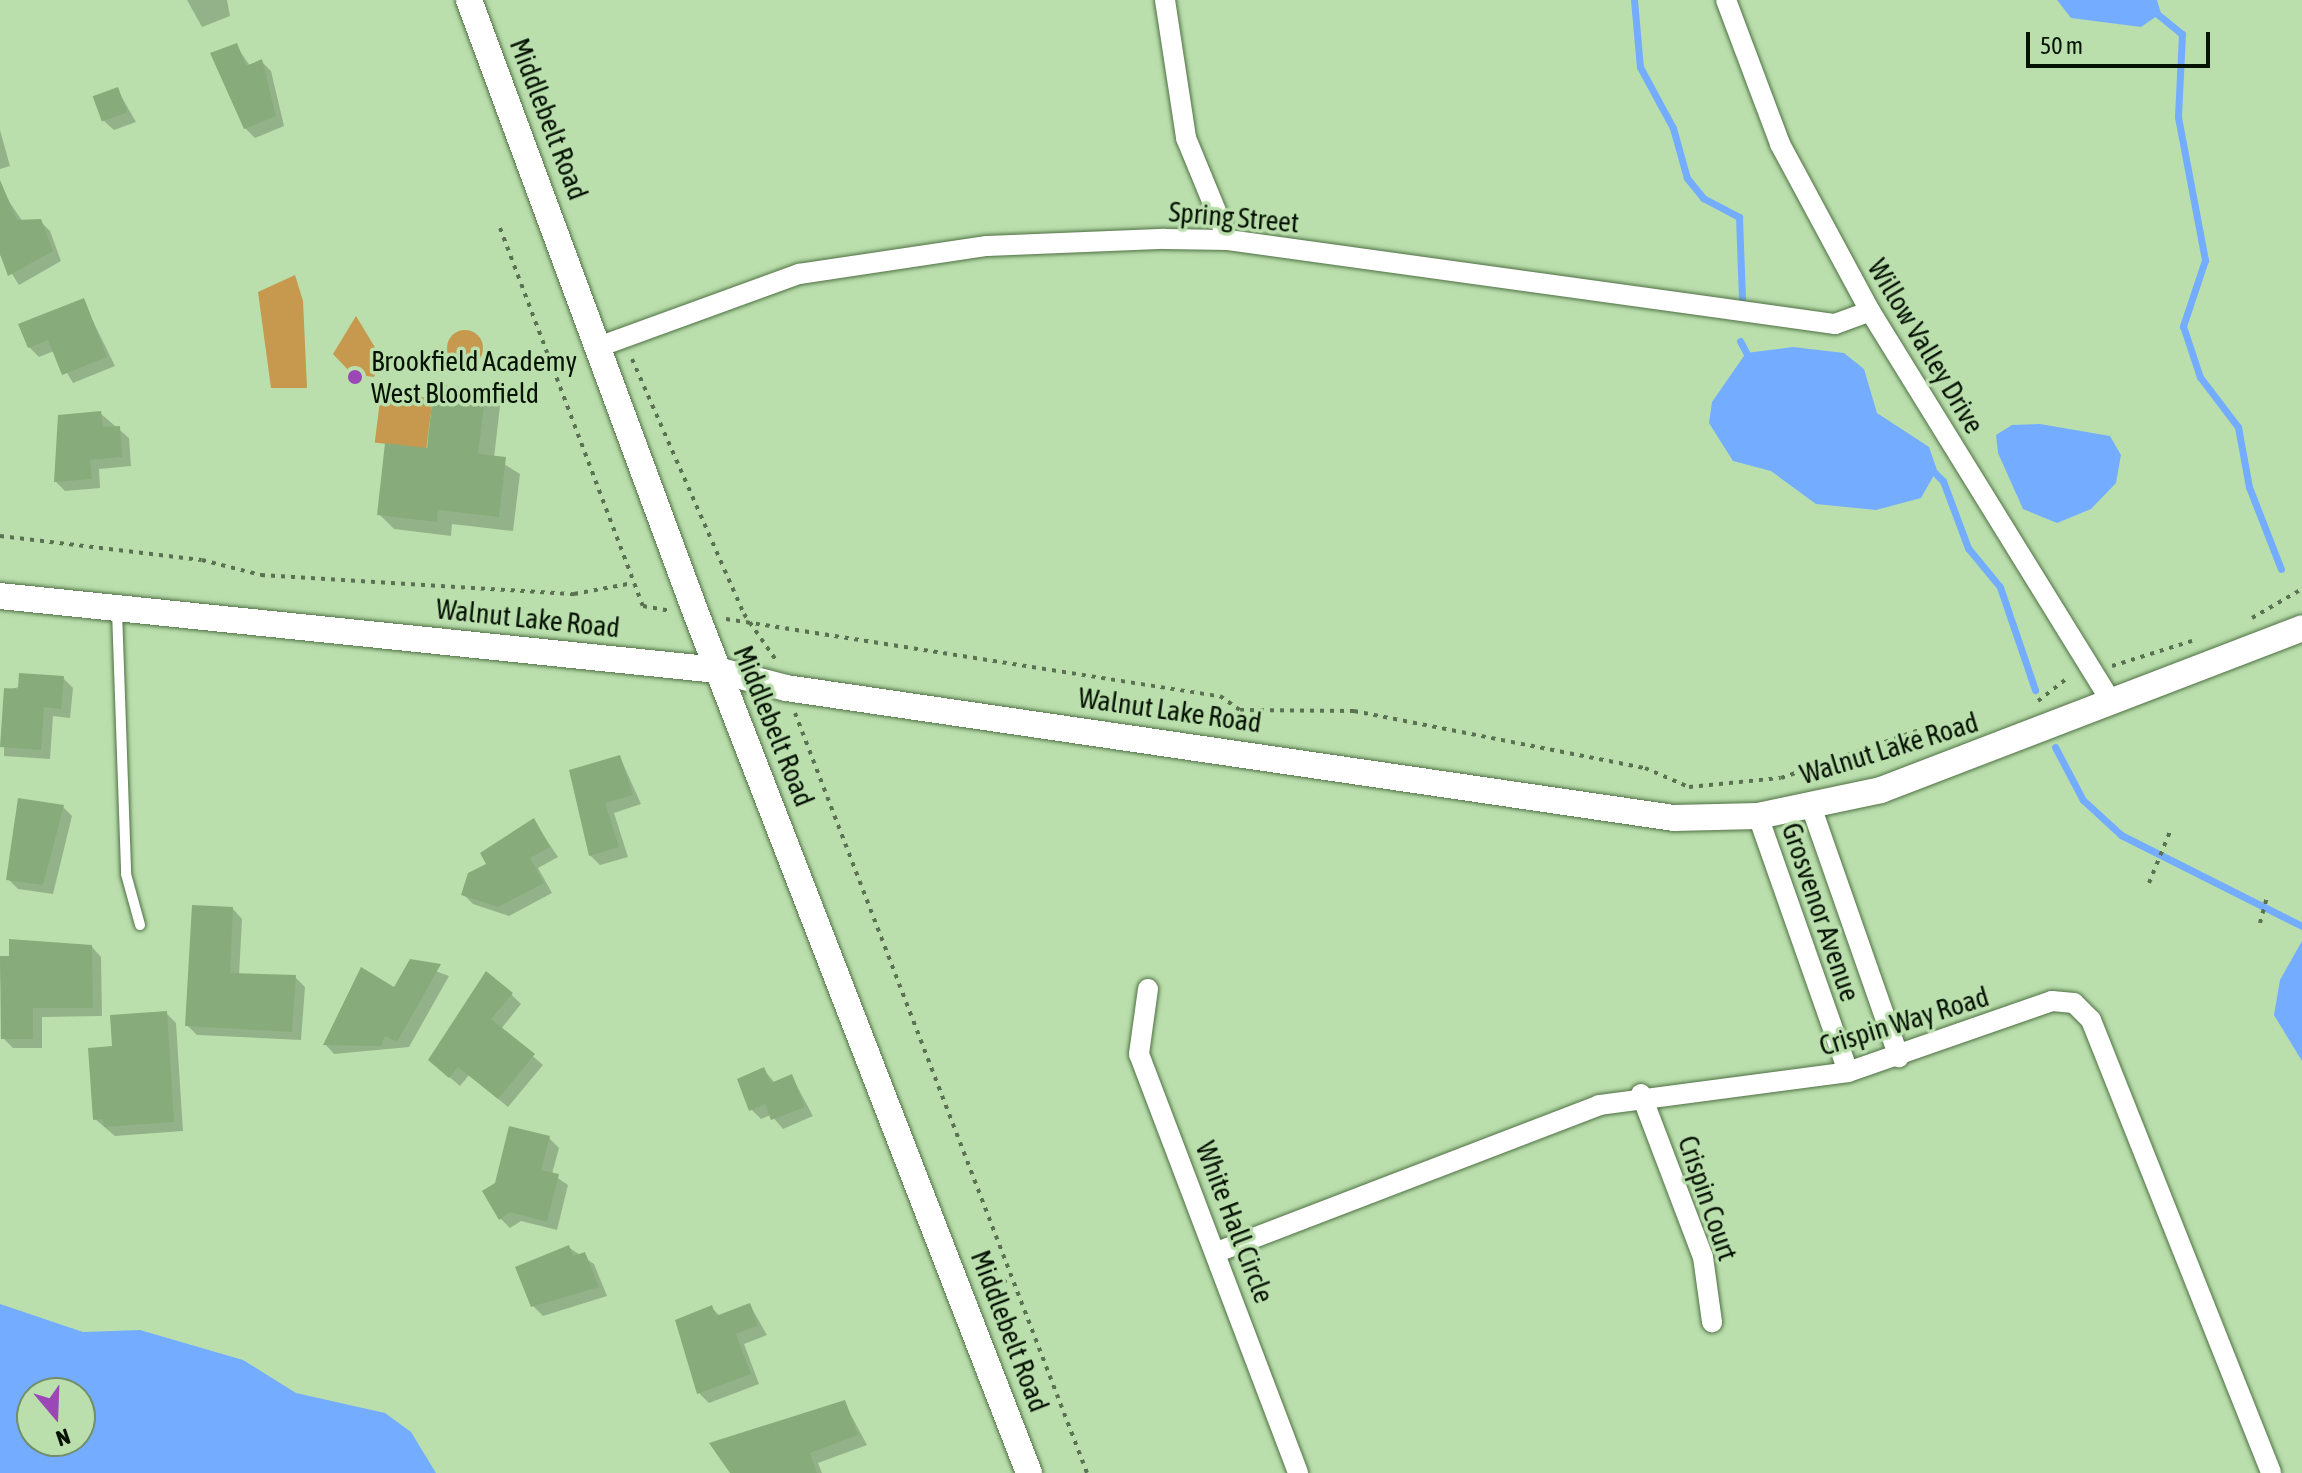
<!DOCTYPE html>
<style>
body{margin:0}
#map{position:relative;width:2302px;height:1473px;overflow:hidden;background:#badfad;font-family:"Asap Condensed",sans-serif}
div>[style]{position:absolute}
.green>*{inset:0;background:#c6994f;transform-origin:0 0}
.round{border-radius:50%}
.water>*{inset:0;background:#74adff}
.shadow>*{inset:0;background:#0003}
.stream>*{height:7px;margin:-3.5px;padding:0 3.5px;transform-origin:3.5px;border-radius:3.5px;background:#74adff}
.building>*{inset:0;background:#88ab7b;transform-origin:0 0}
.path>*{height:4px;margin-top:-2px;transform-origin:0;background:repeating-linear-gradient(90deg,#5a7152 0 4px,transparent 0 10px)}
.roads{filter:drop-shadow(0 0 2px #507044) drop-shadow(0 0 2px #507044)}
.service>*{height:10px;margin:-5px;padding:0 5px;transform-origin:5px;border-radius:5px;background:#fff}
.minor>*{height:20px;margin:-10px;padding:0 10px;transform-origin:10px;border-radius:10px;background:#fff}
.tertiary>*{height:26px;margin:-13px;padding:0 13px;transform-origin:13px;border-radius:13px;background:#fff}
.dots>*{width:22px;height:22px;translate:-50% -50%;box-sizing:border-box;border:4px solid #badfad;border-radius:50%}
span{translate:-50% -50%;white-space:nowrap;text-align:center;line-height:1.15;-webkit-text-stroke:7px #badfad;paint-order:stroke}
.street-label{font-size:28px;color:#061203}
.poi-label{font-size:28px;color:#061203}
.left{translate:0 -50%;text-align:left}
.north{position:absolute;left:16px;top:1377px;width:80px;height:80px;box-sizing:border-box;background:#badfad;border:2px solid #728d69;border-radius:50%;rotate:161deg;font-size:22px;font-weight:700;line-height:32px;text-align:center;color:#061203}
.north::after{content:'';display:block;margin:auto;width:28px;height:36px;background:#9b47b5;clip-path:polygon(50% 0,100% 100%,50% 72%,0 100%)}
.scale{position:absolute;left:2026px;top:32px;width:184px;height:36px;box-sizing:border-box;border:4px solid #061203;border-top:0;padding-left:10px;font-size:24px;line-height:28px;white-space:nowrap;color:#061203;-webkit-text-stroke:6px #badfad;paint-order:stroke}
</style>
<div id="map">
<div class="green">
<i style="clip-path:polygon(295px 275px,303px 301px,307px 388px,271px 388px,258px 292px)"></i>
<i style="clip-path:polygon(356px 316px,382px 359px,374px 377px,352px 374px,333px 354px)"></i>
<i class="round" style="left:447px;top:330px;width:36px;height:36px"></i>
<i style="left:381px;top:392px;width:52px;height:51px;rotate:7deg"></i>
</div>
<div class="water">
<i style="clip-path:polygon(2057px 0,2157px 0,2161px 13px,2141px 27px,2071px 18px)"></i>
<i style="clip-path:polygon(1793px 347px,1844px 353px,1864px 369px,1877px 413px,1929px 447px,1937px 470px,1921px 498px,1876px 510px,1816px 504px,1771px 471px,1733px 461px,1709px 423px,1712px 402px,1746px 353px)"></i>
<i style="clip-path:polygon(2040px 424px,2110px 436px,2121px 455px,2116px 483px,2091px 509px,2057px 523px,2023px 509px,1998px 453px,1996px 435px,2012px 425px)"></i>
<i style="clip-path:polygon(2302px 941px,2302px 1061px,2274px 1015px,2280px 980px)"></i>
<i style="clip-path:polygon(evenodd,0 1304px,83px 1332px,140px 1330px,243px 1360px,296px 1393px,385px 1413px,411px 1432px,436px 1473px,0 1473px,0 1304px,32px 1393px,80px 1393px,80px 1441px,32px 1441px,32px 1393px)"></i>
</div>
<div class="shadow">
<i style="clip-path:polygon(187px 0,227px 0,230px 16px,202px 27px)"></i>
<i style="clip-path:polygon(236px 45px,250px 66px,262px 62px,271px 71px,284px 126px,255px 138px,245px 128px)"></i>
<i style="clip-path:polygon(117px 89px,136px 122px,114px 130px,104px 121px)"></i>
<i style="clip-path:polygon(0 130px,10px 166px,0 169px)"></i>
<i style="clip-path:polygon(8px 200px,23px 222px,40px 221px,50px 231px,61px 261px,19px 285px,0 255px,0 203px)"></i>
<i style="clip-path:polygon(83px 301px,115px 366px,73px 383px,54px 351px,39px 357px,29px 347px)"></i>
<i style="clip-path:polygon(485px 391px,500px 406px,494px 458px,520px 474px,513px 531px,452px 524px,451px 536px,394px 529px,379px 514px)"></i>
<i style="clip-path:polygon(100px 413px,129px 438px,131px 466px,99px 469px,100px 488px,65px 491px,56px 482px)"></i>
<i style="clip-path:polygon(63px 678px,73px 688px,70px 718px,53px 716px,50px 759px,4px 756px,5px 690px)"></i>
<i style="clip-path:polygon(620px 757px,641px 804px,614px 813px,628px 857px,600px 865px,590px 855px,572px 772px)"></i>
<i style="clip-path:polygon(63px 807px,72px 816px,53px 894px,18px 889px,8px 879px)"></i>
<i style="clip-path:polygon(534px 821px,558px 857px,538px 868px,552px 893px,509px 916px,473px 904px,463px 894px)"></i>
<i style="clip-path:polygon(233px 909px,242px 919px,239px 976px,295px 977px,305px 987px,301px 1040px,197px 1035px,187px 1025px)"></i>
<i style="clip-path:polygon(92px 947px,101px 957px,102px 1016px,42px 1017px,42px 1048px,13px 1048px,3px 1038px,0 958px)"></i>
<i style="clip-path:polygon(411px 962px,449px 976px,409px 1047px,334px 1054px,325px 1044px,395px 989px)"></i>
<i style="clip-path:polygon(511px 994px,521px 1004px,501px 1029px,543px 1065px,508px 1107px,469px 1075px,460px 1086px,440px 1069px)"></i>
<i style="clip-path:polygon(166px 1013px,176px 1023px,183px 1131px,115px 1136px,95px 1119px,114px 1048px)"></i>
<i style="clip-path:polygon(764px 1070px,775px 1083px,792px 1077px,813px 1116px,783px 1129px,771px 1115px,761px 1119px,751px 1109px)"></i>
<i style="clip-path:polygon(549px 1138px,559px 1148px,552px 1174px,568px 1185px,557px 1230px,521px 1221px,510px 1228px,500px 1218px,497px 1185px)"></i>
<i style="clip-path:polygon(568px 1247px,594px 1264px,607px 1296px,543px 1316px,533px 1306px)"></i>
<i style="clip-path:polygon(750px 1305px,767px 1335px,744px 1344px,759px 1384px,709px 1403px,699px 1393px,712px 1308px,720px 1316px)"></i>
<i style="clip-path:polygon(844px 1402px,867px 1445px,818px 1463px,822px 1473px,733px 1473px)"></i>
</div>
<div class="stream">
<i style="left:1634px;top:0;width:67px;rotate:84.9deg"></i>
<i style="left:1640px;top:67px;width:69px;rotate:61.6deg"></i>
<i style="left:1673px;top:128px;width:52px;rotate:74.4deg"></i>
<i style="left:1687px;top:178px;width:26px;rotate:51deg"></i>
<i style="left:1703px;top:198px;width:41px;rotate:27.8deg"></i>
<i style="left:1739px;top:217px;width:81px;rotate:87.9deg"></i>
<i style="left:2140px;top:0;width:54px;rotate:39deg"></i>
<i style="left:2182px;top:34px;width:83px;rotate:92.8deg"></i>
<i style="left:2178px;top:117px;width:146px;rotate:79.3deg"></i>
<i style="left:2205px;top:260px;width:70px;rotate:108.4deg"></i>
<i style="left:2183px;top:326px;width:54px;rotate:71.6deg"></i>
<i style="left:2200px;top:377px;width:63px;rotate:52.8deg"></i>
<i style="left:2238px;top:427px;width:61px;rotate:79.6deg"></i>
<i style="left:2249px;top:487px;width:88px;rotate:68.7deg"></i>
<i style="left:1740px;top:341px;width:24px;rotate:62deg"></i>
<i style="left:1930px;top:468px;width:18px;rotate:45deg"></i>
<i style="left:1943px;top:481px;width:72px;rotate:69.5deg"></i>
<i style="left:1968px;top:548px;width:50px;rotate:50.6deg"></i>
<i style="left:2000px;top:587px;width:109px;rotate:71.2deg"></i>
<i style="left:2055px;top:747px;width:60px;rotate:62.2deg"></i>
<i style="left:2083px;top:800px;width:52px;rotate:42.6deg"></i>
<i style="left:2121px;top:835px;width:203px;rotate:26.7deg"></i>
</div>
<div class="building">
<i style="clip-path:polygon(237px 43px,246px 66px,262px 59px,276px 116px,244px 129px,210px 53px)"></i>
<i style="left:118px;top:87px;width:27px;height:27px;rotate:70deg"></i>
<i style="clip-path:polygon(0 180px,17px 220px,41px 219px,53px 251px,8px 276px,0 254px)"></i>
<i style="clip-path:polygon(84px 298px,107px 357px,62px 375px,48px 340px,28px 348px,18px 324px)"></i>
<i style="clip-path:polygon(434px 384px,486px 390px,478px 454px,506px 457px,499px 517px,438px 510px,437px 522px,377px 515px,385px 443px,427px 448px)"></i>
<i style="clip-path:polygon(101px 411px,103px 427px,120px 426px,122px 457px,90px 460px,92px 479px,54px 482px,58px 415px)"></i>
<i style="clip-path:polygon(19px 673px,64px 676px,61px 709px,44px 707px,41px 750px,0 747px,4px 688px,18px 689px)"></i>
<i style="clip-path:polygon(620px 755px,633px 795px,605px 803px,619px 847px,589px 856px,569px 770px)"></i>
<i style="clip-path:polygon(18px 798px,64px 805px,43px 885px,6px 880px)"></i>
<i style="clip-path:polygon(534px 818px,550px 847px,530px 858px,544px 883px,498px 907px,461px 895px,468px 873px,486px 864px,480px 853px)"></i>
<i style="clip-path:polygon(192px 905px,233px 907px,230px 973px,296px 975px,292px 1032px,185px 1026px)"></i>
<i style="clip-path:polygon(9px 939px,92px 945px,93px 1008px,33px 1008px,33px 1039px,1px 1039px,0 956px,9px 956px)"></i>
<i style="clip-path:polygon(410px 959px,441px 964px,397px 1042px,385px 1036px,381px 1046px,323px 1045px,361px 967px,394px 987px)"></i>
<i style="clip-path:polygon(486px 971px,513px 993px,491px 1019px,535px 1054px,498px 1099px,458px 1067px,449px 1078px,428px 1060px)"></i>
<i style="clip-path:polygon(167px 1011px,174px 1122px,104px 1127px,103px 1119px,93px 1120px,88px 1048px,112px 1046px,110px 1015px)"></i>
<i style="clip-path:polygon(764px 1067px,771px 1083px,792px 1074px,805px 1107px,771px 1120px,765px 1104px,749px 1111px,737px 1079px)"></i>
<i style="clip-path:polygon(509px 1126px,550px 1136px,541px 1170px,559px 1174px,547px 1222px,510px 1212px,499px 1220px,482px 1191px,495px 1183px)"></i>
<i style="clip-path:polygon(569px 1245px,573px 1256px,585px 1252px,599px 1287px,531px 1307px,515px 1267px)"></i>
<i style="clip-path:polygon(750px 1303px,758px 1325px,736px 1334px,751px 1374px,697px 1394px,675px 1320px,712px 1305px,716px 1316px)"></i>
<i style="clip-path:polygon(845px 1400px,858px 1435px,810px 1453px,817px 1473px,730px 1473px,709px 1443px)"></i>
</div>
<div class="path">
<i style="left:500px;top:228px;width:404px;rotate:69.3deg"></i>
<i style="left:643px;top:606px;width:27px;rotate:10deg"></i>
<i style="left:632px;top:359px;width:279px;rotate:66.3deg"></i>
<i style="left:744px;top:614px;width:56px;rotate:55.2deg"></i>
<i style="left:0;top:536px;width:203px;rotate:6.8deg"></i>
<i style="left:202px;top:560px;width:61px;rotate:14.3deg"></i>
<i style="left:261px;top:575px;width:314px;rotate:3.5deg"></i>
<i style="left:574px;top:594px;width:60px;rotate:-10.6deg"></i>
<i style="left:2252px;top:618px;width:58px;rotate:-30.1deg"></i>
<i style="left:726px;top:619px;width:500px;rotate:8.9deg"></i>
<i style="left:1220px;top:696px;width:24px;rotate:35deg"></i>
<i style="left:1240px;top:710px;width:114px;rotate:0.5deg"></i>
<i style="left:1354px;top:711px;width:297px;rotate:11.1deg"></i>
<i style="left:1645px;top:768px;width:48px;rotate:23.4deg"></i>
<i style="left:1689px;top:787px;width:92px;rotate:-5.6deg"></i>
<i style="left:1781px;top:778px;width:161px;rotate:-19.2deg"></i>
<i style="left:1933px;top:725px;width:45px;rotate:-1.3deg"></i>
<i style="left:2112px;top:666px;width:84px;rotate:-17.4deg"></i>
<i style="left:2038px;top:701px;width:39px;rotate:-38deg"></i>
<i style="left:795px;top:713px;width:814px;rotate:68.98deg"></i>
<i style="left:2149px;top:883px;width:58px;rotate:-67.8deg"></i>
<i style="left:2260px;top:923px;width:28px;rotate:-75deg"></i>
<i style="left:984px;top:1288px;width:29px;rotate:-18deg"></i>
</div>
<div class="roads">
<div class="service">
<i style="left:117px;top:611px;width:263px;rotate:88deg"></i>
<i style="left:126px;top:874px;width:53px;rotate:74.6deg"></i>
</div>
<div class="minor">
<i style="left:1165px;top:0;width:140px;rotate:81.3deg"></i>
<i style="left:1186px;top:138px;width:110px;rotate:67.6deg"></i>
<i style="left:1726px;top:0;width:154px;rotate:69.4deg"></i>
<i style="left:1780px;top:144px;width:190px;rotate:61.7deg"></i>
<i style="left:1870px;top:311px;width:461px;rotate:58.3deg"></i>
<i style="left:601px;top:346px;width:211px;rotate:-20deg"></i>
<i style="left:799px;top:274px;width:190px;rotate:-8.5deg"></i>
<i style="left:987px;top:246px;width:178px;rotate:-2.3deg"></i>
<i style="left:1165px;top:239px;width:63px;rotate:0.9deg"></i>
<i style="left:1228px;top:240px;width:613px;rotate:7.88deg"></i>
<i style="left:1835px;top:324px;width:37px;rotate:-20deg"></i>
<i style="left:1812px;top:809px;width:263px;rotate:70.7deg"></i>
<i style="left:1758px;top:816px;width:271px;rotate:70.6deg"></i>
<i style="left:1148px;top:989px;width:66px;rotate:97.9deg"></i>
<i style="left:1139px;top:1054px;width:448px;rotate:69.2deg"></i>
<i style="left:1641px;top:1094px;width:174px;rotate:69.2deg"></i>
<i style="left:1703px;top:1257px;width:66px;rotate:82.1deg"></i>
<i style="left:1217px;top:1252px;width:409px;rotate:-21deg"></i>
<i style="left:1599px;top:1105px;width:251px;rotate:-7.5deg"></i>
<i style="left:1848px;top:1072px;width:216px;rotate:-19.2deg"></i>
<i style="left:2052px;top:1001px;width:22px;rotate:5deg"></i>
<i style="left:2074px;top:1003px;width:24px;rotate:45deg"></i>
<i style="left:2091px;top:1020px;width:487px;rotate:68.3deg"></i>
</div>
<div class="tertiary">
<i style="left:469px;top:0;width:657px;rotate:69.69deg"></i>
<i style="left:697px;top:616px;width:919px;rotate:68.82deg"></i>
<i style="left:0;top:596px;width:721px;rotate:5.89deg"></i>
<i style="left:717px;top:670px;width:71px;rotate:14.6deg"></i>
<i style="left:786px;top:688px;width:897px;rotate:8.33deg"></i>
<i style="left:1674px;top:818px;width:84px;rotate:-1.4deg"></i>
<i style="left:1758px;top:816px;width:126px;rotate:-11.9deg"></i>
<i style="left:1881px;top:790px;width:451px;rotate:-21deg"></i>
</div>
</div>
<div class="dots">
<i style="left:355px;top:377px;background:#9b47b5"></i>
</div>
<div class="street-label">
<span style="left:549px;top:119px;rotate:69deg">Middlebelt Road</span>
<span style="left:1234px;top:217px;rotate:5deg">Spring Street</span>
<span style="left:1926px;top:346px;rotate:59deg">Willow Valley Drive</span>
<span style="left:528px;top:618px;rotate:6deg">Walnut Lake Road</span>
<span style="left:1170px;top:710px;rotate:8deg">Walnut Lake Road</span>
<span style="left:774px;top:726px;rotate:68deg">Middlebelt Road</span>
<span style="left:1889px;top:748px;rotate:-17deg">Walnut Lake Road</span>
<span style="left:1821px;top:912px;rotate:71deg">Grosvenor Avenue</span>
<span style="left:1904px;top:1021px;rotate:-17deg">Crispin Way Road</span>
<span style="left:1708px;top:1198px;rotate:71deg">Crispin Court</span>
<span style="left:1235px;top:1222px;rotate:69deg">White Hall Circle</span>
<span style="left:1010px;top:1331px;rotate:69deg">Middlebelt Road</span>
</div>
<div class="poi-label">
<span class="left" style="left:371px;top:377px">Brookfield Academy<br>West Bloomfield</span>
</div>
<div class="north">N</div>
<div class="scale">50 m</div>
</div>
